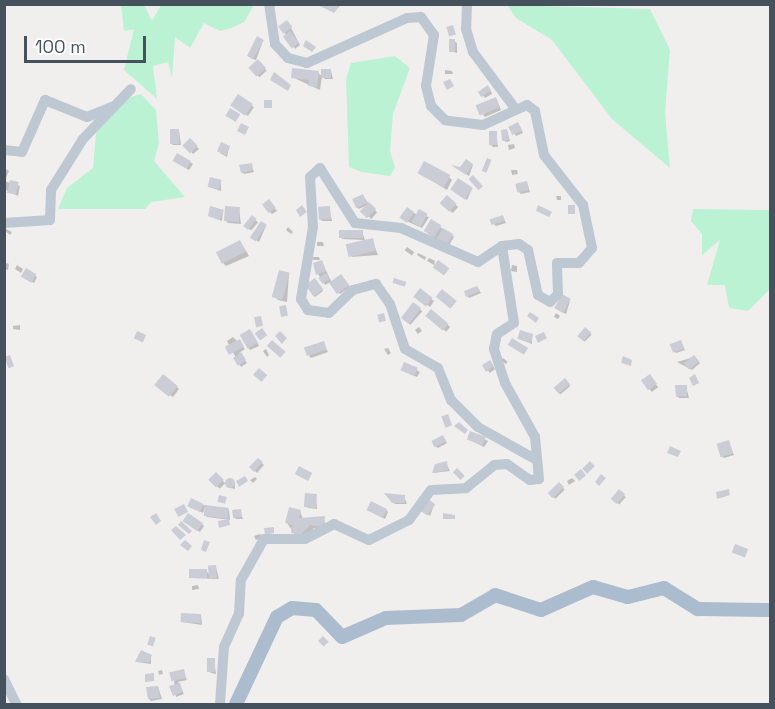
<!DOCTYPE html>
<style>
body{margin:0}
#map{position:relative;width:775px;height:709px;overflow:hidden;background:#f1efee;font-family:"Space Grotesk",sans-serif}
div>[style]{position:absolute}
.green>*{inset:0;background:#baf2d3}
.shadow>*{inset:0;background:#0003;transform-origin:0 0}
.building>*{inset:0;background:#cacdd5;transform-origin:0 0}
.round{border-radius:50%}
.minor>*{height:10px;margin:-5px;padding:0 5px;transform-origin:5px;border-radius:5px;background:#bec8d2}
.major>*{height:14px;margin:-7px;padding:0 7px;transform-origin:7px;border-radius:7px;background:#acbccf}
span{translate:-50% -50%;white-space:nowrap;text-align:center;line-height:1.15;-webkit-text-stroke:4.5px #fff;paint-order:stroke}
.frame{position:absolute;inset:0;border:6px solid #45515d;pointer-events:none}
.scale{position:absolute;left:24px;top:36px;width:122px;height:27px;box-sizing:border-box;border:3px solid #45515d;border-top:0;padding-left:8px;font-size:18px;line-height:21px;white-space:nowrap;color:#45515d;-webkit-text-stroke:4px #fff;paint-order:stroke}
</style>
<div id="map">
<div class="green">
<i style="clip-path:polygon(121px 5px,144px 5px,152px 21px,161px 5px,254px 5px,244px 22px,231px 28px,220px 31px,204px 23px,190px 48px,175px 37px,172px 78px,168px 62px,153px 66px,157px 99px,124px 70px,134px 29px,124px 31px)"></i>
<i style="clip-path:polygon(507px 5px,650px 9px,670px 50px,665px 113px,670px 168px,612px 119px,552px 40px,516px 18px)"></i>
<i style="clip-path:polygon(395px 56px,410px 68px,393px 114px,390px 151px,395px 168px,390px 176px,362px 172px,349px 167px,346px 79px,351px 63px)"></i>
<i style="clip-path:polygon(141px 94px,156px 110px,159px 143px,154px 161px,185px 197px,151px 202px,145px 209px,58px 209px,67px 188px,93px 168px,96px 133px,128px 98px)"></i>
<i style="clip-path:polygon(693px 209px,770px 210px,770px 289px,748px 311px,729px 308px,725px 285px,707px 285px,720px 240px,702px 255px,702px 234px,691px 221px)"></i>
</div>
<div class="shadow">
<i style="clip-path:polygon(289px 24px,300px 45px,295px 49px,280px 26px)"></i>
<i style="clip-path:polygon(263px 41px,256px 60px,250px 58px)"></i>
<i style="clip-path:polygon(454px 41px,457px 43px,457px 53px,450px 51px)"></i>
<i style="left:258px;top:61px;width:13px;height:10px;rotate:48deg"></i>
<i style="clip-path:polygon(445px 70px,452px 71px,453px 74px,445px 74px)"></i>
<i style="clip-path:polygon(331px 71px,333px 79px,325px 79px,322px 76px,320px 90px,292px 77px,318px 73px,323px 77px)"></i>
<i style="clip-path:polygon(490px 89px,492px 94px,485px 98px,480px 92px)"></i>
<i style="clip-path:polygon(238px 96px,254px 107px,248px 116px,234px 107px)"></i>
<i style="clip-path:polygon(497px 101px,501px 110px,485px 117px,483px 115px)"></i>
<i style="clip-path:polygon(518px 124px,523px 133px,516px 136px,510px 127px)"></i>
<i style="clip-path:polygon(507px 130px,510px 141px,506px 142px,503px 140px)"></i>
<i style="clip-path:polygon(179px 131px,181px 145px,173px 145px,171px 143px)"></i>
<i style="clip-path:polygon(496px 133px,498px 147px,493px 147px,491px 145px)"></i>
<i style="clip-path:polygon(190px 140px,199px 149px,193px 154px,185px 145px)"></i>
<i style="clip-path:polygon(514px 144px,515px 148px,509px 150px,508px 145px)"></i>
<i style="clip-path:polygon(229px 147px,227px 157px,220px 153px)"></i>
<i style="clip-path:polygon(178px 155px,193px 164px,189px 170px,176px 162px)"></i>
<i style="clip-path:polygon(251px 164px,254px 172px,244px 174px,242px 172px)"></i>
<i style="clip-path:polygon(473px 165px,469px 176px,456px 167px,461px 168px)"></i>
<i style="clip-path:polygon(4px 168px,9px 171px,6px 178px,4px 178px)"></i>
<i style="clip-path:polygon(511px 170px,517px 170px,518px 174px,512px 175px)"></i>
<i style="clip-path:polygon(419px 173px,449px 177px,452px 180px,447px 190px)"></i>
<i style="clip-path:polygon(4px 181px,20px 186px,18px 196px,4px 189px)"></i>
<i style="clip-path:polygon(221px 182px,221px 191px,209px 187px)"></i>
<i style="clip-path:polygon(527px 183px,530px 192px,521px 194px,519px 192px)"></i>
<i style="clip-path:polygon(472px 189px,467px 200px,454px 191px)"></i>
<i style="clip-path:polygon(363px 196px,369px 204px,359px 209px,357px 207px)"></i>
<i style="clip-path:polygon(556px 196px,561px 196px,561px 200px,557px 200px)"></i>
<i style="left:447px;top:197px;width:15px;height:8px;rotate:42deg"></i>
<i style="clip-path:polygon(271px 203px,277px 211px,272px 214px,270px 212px)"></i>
<i style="left:369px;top:205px;width:11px;height:9px;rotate:41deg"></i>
<i style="clip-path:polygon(329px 207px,332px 221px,322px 221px,320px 219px)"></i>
<i style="clip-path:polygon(239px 209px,241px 224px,228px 223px,226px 221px)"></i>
<i style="clip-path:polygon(223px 211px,222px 221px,209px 216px)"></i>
<i style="clip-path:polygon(413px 213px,429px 217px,422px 228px,404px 220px)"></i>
<i style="clip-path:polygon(502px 216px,506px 223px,496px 226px,494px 224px)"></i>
<i style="left:252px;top:217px;width:8px;height:11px;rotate:40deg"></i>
<i style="clip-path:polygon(432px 221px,454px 237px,448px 247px,427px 233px)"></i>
<i style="clip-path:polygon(266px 226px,259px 242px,254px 239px)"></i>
<i style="clip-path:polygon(288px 227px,293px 232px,291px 234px,286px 230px)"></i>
<i style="clip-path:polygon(6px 229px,12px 232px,10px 235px,5px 231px)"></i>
<i style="clip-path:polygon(362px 232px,365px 240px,341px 239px)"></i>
<i style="clip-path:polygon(372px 240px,378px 255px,351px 257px)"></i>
<i style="clip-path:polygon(240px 241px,249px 256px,226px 266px,223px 263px)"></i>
<i style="clip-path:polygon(317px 242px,323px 242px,324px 246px,317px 246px)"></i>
<i style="left:407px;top:247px;width:9px;height:4px;rotate:36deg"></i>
<i style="clip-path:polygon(418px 253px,426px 257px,425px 260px,417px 255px)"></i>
<i style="clip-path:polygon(312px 257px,319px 257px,320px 260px,313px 260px)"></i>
<i style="clip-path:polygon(429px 258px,435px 261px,434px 265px,427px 261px)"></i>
<i style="clip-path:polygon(4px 262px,9px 264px,8px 270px,4px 269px)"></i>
<i style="clip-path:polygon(322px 262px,332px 283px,343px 278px,350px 287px,340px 294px,330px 282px,325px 285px,318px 274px)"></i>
<i style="clip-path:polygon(17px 265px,23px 269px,21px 273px,15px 269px)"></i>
<i style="clip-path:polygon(512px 265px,517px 266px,517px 272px,511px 271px)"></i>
<i style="clip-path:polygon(27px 270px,37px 277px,34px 283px,25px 278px)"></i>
<i style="clip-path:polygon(289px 274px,287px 302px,278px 300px,275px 297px)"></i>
<i style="clip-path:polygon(317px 282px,323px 291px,315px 297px,313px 295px)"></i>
<i style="clip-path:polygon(477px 287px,481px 293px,469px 298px,467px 296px)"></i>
<i style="clip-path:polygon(420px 290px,434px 301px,430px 307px,417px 298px)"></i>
<i style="clip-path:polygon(570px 301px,566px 314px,558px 310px)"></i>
<i style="left:414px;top:304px;width:11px;height:18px;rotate:41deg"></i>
<i style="left:431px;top:311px;width:25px;height:6px;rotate:40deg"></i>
<i style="clip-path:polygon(556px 313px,560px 316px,558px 319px,554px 317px)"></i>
<i style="clip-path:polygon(20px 325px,20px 330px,13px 329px,13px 326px)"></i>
<i style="left:419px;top:327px;width:5px;height:5px;rotate:53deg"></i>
<i style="left:586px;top:329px;width:8px;height:10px;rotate:45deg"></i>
<i style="clip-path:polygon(252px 333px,259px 346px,250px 350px,248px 348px)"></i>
<i style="clip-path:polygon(532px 335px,532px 344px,519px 339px)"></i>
<i style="clip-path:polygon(233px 337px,245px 349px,239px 353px,247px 363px,241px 367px,227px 341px)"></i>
<i style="clip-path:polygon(323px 343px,328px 352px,311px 358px,309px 356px)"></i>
<i style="clip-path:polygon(682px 344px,685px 350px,676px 353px,674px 351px)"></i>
<i style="clip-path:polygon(388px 348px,391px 353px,388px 355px,384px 349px)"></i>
<i style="clip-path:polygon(266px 349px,269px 355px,267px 357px,263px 351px)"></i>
<i style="clip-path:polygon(694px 357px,700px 363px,692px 370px,677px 362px)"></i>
<i style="left:503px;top:358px;width:6px;height:3px;rotate:39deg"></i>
<i style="clip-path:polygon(405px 364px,420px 372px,417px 377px,404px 371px)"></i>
<i style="clip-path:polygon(492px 364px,495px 369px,490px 373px,484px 366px)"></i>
<i style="left:650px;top:376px;width:14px;height:8px;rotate:54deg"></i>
<i style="left:565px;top:380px;width:8px;height:13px;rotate:50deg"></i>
<i style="clip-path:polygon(686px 386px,689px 398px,679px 398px,677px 396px)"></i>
<i style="clip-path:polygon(159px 387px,177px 387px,179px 389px,173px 397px)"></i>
<i style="clip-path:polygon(471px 433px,488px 441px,484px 447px,470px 440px)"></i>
<i style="clip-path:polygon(444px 439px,447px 443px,438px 448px,435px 446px)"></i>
<i style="clip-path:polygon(728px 441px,734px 455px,724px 458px,722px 456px)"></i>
<i style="clip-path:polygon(258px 460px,264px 465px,257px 473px,251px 467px)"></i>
<i style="clip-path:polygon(446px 463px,450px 471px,433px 473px,436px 465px)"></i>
<i style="left:216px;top:474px;width:13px;height:8px;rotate:45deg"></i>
<i style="clip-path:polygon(255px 477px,257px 479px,253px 483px,250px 480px)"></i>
<i style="clip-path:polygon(572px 478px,575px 481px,569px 485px,567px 481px)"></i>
<i style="clip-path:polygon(235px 482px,235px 489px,226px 487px)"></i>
<i style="left:559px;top:484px;width:8px;height:13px;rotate:45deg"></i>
<i style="left:619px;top:491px;width:9px;height:10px;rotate:41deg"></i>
<i style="clip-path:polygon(386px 495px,404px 496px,407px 504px,395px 504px)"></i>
<i style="clip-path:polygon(316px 496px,317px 509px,308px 508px,306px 506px)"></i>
<i style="clip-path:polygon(203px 505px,229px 510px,230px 520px,207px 517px,205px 507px,203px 513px,195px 509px)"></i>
<i style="clip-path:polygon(434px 505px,430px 516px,422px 510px)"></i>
<i style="clip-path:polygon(369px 510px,386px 510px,388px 512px,385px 519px)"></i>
<i style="clip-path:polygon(240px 511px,243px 519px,236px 519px,234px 517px)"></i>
<i style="clip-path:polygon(300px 511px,303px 519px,324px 518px,326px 530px,314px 528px,305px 537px,296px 536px,287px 523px)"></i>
<i style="clip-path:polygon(186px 523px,202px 524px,204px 526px,200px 532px)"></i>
<i style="clip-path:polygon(260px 534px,262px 538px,256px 540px,254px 536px)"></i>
<i style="clip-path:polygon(216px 567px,219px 579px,190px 578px,206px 571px,210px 575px)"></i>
<i style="clip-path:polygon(198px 585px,199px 589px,192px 590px,192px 586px)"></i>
<i style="clip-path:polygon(201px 615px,202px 625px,182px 622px)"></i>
<i style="clip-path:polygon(151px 657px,151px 664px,137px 662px)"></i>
<i style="clip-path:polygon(214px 659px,216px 674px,211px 673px,209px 671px)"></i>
<i style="left:162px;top:670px;width:4px;height:4px;rotate:76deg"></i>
<i style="clip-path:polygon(183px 671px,187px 680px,178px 682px,184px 694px,176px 697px,174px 681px)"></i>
<i style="clip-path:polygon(158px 687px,162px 699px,151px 701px,149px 699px)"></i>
</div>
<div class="building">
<i style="clip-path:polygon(316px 4px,338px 4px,340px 6px,334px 13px)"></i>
<i style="left:287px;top:20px;width:9px;height:11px;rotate:54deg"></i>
<i style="left:453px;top:25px;width:10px;height:7px;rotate:73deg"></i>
<i style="left:290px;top:31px;width:15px;height:9px;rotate:53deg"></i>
<i style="clip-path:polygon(257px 36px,264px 40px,253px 59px,247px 56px)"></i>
<i style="left:449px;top:39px;width:6px;height:13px"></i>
<i style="clip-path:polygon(306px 40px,316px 47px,312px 52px,303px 46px)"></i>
<i style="left:258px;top:59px;width:12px;height:13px;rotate:48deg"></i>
<i style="clip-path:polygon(292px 68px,319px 71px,317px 87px,308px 86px,309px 80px,291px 78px)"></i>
<i style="left:321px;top:69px;width:10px;height:9px"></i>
<i style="clip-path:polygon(274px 72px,291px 85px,288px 91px,270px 80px)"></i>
<i style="clip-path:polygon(450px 79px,454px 86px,447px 90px,443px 82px)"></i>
<i style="clip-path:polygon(488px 85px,491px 91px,481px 97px,478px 92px)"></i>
<i style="left:238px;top:94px;width:18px;height:14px;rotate:34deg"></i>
<i style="left:496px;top:97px;width:11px;height:22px;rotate:68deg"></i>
<i style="left:264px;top:100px;width:8px;height:8px"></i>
<i style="left:230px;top:108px;width:12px;height:9px;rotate:31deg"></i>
<i style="left:518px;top:122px;width:9px;height:11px;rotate:63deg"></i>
<i style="left:241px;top:123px;width:9px;height:9px;rotate:27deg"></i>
<i style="left:170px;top:129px;width:9px;height:15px"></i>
<i style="clip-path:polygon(507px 129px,509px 140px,502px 141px,501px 130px)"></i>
<i style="left:489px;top:131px;width:8px;height:14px"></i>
<i style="left:190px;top:138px;width:11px;height:11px;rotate:45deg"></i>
<i style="left:221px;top:142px;width:10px;height:10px;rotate:24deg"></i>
<i style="left:177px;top:153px;width:16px;height:9px;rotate:30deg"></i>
<i style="left:487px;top:158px;width:5px;height:14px;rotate:22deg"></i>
<i style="clip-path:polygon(466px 159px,473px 164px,466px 175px,451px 165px,460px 167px)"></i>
<i style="left:424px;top:161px;width:30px;height:14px;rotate:28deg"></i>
<i style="clip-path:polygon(252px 163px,253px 170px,241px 173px,239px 165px)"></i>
<i style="left:473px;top:175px;width:15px;height:6px;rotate:48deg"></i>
<i style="left:210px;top:177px;width:12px;height:10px;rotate:14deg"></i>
<i style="left:458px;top:178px;width:18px;height:14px;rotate:34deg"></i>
<i style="left:10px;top:180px;width:9px;height:13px;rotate:13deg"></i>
<i style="left:527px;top:181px;width:9px;height:12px;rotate:77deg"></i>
<i style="left:363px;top:194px;width:10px;height:12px;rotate:66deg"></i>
<i style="left:447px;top:195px;width:13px;height:11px;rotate:42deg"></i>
<i style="left:269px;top:199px;width:11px;height:9px;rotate:52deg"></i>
<i style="left:369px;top:202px;width:10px;height:13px;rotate:45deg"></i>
<i style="clip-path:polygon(302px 205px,307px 212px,300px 217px,296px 210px)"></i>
<i style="clip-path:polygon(538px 205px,552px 212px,549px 217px,536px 211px)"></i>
<i style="left:568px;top:205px;width:7px;height:9px"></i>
<i style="clip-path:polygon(210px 206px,224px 210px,220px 220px,208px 216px)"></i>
<i style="left:225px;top:206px;width:15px;height:15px;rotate:4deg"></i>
<i style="left:330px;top:206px;width:13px;height:12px;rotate:86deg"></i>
<i style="left:407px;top:207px;width:9px;height:13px;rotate:36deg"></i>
<i style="left:419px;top:209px;width:10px;height:15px;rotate:29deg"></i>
<i style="left:252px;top:215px;width:6px;height:14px;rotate:39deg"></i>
<i style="left:503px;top:215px;width:6px;height:14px;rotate:72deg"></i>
<i style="left:431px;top:219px;width:12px;height:14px;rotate:31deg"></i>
<i style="left:261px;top:221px;width:7px;height:20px;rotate:34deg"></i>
<i style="left:443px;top:228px;width:12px;height:14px;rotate:31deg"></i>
<i style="left:363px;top:230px;width:8px;height:24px;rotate:90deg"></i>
<i style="left:373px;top:238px;width:13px;height:28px;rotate:77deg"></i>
<i style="left:240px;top:240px;width:13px;height:27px;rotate:63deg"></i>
<i style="clip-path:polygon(322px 260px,326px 271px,316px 275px,313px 263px)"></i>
<i style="left:438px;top:260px;width:14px;height:9px;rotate:36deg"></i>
<i style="left:26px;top:268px;width:12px;height:10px;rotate:31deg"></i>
<i style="left:279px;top:270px;width:11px;height:28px;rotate:15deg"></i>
<i style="left:326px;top:273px;width:7px;height:9px;rotate:56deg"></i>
<i style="left:341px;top:274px;width:14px;height:15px;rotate:54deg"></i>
<i style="left:315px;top:278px;width:14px;height:12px;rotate:54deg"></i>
<i style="left:394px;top:278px;width:13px;height:5px;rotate:18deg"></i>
<i style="clip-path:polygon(477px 286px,480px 291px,466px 297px,464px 291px)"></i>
<i style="left:420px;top:288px;width:16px;height:11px;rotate:38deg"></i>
<i style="left:442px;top:289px;width:19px;height:10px;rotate:39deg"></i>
<i style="left:562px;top:294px;width:10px;height:16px;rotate:29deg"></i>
<i style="left:413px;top:302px;width:10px;height:20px;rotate:37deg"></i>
<i style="left:286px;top:305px;width:11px;height:7px;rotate:80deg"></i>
<i style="left:431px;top:309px;width:23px;height:9px;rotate:40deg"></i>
<i style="clip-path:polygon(530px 312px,539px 318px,536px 323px,527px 316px)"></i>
<i style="left:384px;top:313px;width:8px;height:7px;rotate:76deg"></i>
<i style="left:261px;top:316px;width:10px;height:7px;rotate:79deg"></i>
<i style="left:585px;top:327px;width:8px;height:12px;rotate:40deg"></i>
<i style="left:262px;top:328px;width:9px;height:9px;rotate:54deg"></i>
<i style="left:250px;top:329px;width:16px;height:12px;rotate:60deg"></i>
<i style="left:520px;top:330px;width:14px;height:9px;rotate:17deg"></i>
<i style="left:137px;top:331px;width:10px;height:8px;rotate:24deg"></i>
<i style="clip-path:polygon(280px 331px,287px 338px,282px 344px,275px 336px)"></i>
<i style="clip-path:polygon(544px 332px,547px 338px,538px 343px,535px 336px)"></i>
<i style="left:512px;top:338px;width:19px;height:8px;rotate:32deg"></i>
<i style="left:240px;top:339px;width:9px;height:17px;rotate:63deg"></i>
<i style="left:272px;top:340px;width:18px;height:8px;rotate:41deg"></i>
<i style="left:681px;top:340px;width:9px;height:12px;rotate:69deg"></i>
<i style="left:324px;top:341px;width:9px;height:21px;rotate:72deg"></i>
<i style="clip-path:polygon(241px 352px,246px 360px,238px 366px,233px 358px)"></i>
<i style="left:10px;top:355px;width:12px;height:6px;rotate:70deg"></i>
<i style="left:694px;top:355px;width:8px;height:13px;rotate:50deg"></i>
<i style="clip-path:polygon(623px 356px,632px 360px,631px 366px,621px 363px)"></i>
<i style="clip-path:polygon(490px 360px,494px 366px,486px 372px,482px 365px)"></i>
<i style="left:404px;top:362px;width:15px;height:9px;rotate:23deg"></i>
<i style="left:259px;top:368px;width:11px;height:9px;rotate:41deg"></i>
<i style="left:163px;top:374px;width:19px;height:14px;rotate:39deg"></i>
<i style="left:650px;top:374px;width:12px;height:11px;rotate:55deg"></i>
<i style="clip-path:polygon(695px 374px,699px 383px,693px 386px,689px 378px)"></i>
<i style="left:565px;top:378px;width:8px;height:15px;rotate:50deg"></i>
<i style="clip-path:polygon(675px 385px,687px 385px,687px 396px,676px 397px)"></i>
<i style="left:448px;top:414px;width:12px;height:7px;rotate:70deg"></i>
<i style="clip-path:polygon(459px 422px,468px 430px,465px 434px,454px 426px)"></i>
<i style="left:470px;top:431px;width:17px;height:9px;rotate:21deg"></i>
<i style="left:443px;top:435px;width:7px;height:13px;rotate:63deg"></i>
<i style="left:729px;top:440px;width:14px;height:13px;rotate:73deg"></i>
<i style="clip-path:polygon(670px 446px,681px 451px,678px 457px,667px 453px)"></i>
<i style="clip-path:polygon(258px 458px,263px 462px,254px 472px,249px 467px)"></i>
<i style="clip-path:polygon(447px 461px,448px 470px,432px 473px,435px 464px)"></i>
<i style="left:590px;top:461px;width:7px;height:11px;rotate:45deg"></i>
<i style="left:299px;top:466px;width:15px;height:9px;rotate:28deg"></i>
<i style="left:457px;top:468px;width:11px;height:6px;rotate:45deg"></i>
<i style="left:581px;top:469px;width:8px;height:9px;rotate:50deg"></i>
<i style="left:216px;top:472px;width:11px;height:11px;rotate:45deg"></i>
<i style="clip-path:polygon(601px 474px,606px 478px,599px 486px,595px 482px)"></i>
<i style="clip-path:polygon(245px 476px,248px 481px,239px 487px,236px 481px)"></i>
<i class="round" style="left:225px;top:478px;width:10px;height:10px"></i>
<i style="left:559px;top:482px;width:7px;height:16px;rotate:45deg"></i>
<i style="left:619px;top:489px;width:8px;height:13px;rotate:40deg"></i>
<i style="clip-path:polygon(729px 489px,730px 495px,717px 499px,716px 492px)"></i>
<i style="left:305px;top:493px;width:12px;height:14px;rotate:5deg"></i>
<i style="clip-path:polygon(384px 493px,405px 495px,405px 503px,392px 503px)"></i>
<i style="left:219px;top:495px;width:8px;height:7px;rotate:14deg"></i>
<i style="left:191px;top:498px;width:14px;height:9px;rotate:25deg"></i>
<i style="left:428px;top:499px;width:9px;height:14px;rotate:36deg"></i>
<i style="left:371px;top:501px;width:18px;height:10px;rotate:27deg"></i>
<i style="left:184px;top:504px;width:9px;height:11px;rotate:63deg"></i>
<i style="left:205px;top:505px;width:24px;height:11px;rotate:7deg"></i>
<i style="clip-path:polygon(289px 507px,301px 510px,299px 518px,325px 516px,323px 527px,310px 525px,301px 535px,291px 533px,292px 525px,285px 523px)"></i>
<i style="left:241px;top:509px;width:8px;height:9px;rotate:83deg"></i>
<i style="clip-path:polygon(156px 513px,161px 521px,156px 525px,150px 517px)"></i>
<i style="left:188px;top:513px;width:18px;height:10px;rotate:34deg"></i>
<i style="clip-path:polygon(443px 513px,455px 515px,455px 519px,443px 519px)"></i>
<i style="clip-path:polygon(229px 519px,230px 525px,219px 528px,218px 521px)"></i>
<i style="clip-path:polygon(181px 521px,192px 531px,189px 534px,178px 525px)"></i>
<i style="clip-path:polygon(176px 526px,186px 535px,180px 540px,171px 530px)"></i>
<i style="clip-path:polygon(274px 527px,274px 533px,265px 535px,264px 528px)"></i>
<i style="clip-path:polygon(185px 540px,192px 546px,188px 551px,180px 545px)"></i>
<i style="clip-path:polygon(204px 540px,210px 542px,206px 552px,201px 550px)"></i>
<i style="left:735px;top:544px;width:14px;height:9px;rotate:21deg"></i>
<i style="left:216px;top:565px;width:13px;height:8px;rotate:86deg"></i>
<i style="left:207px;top:569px;width:9px;height:18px;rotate:90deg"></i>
<i style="left:181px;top:613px;width:20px;height:9px;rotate:3deg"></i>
<i style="left:150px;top:636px;width:6px;height:9px;rotate:18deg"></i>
<i style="left:323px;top:636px;width:8px;height:7px;rotate:45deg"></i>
<i style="clip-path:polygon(141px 650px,152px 655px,149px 662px,135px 662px)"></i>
<i style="left:207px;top:658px;width:8px;height:14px"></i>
<i style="left:184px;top:669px;width:9px;height:15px;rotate:77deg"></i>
<i style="clip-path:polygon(154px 673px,154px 681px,145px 682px,145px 674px)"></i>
<i style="clip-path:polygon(180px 683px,183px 692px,173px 696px,169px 686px)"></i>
<i style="clip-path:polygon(158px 686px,160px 698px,148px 699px,146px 687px)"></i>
</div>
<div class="minor">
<i style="left:467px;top:4px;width:25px;rotate:92deg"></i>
<i style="left:466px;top:29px;width:24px;rotate:73deg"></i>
<i style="left:473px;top:52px;width:69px;rotate:53.3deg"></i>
<i style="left:4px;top:150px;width:18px;rotate:6deg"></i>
<i style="left:22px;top:152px;width:57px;rotate:-66.1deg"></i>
<i style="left:45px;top:100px;width:45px;rotate:22deg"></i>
<i style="left:87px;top:117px;width:27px;rotate:-22deg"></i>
<i style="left:4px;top:223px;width:46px;rotate:-3.7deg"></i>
<i style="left:50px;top:220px;width:30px;rotate:-88deg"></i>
<i style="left:51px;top:190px;width:60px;rotate:-57.9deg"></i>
<i style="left:83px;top:139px;width:69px;rotate:-46.2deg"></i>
<i style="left:502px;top:246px;width:29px;rotate:146deg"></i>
<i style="left:478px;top:262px;width:84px;rotate:-156.2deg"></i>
<i style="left:401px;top:228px;width:46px;rotate:-173.8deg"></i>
<i style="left:355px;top:223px;width:65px;rotate:-122.5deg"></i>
<i style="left:320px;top:168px;width:13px;rotate:138deg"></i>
<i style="left:310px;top:177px;width:50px;rotate:86.6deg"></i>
<i style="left:313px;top:227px;width:73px;rotate:99.5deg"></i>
<i style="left:301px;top:299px;width:13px;rotate:58deg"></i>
<i style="left:308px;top:310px;width:21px;rotate:8deg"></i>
<i style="left:329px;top:313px;width:33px;rotate:-44deg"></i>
<i style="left:353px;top:290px;width:24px;rotate:-15deg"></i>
<i style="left:376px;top:284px;width:24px;rotate:55deg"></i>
<i style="left:390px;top:304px;width:47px;rotate:71.6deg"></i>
<i style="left:405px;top:349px;width:38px;rotate:30deg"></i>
<i style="left:438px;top:368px;width:35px;rotate:68deg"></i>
<i style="left:451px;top:400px;width:38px;rotate:45deg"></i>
<i style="left:478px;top:427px;width:63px;rotate:29.4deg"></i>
<i style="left:4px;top:679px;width:28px;rotate:64deg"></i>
<i style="left:220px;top:704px;width:57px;rotate:-86deg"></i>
<i style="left:224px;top:647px;width:36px;rotate:-66deg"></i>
<i style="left:239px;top:614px;width:34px;rotate:-87deg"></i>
<i style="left:241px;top:580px;width:47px;rotate:-60.7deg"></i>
<i style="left:264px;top:539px;width:41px"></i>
<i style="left:305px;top:539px;width:33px;rotate:-27deg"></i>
<i style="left:334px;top:524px;width:38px;rotate:25deg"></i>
<i style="left:369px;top:540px;width:45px;rotate:-26.6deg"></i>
<i style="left:409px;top:520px;width:37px;rotate:-54deg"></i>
<i style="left:431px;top:490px;width:35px;rotate:-3deg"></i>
<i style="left:466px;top:488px;width:36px;rotate:-39deg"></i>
<i style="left:494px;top:465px;width:13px;rotate:-4deg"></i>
<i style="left:507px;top:464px;width:28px;rotate:35deg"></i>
<i style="left:530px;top:480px;width:9px;rotate:-6deg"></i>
<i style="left:539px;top:479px;width:42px;rotate:-95.4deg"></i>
<i style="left:535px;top:437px;width:62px;rotate:-119.1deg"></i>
<i style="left:505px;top:383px;width:36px;rotate:-108deg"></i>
<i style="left:494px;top:349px;width:15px;rotate:-79deg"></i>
<i style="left:497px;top:334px;width:20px;rotate:-33deg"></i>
<i style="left:514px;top:323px;width:78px;rotate:-98.9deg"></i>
<i style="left:502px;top:246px;width:17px;rotate:-7deg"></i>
<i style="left:519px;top:244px;width:11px;rotate:34deg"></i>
<i style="left:528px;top:250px;width:46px;rotate:77.5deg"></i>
<i style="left:538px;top:295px;width:14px;rotate:30deg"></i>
<i style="left:550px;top:302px;width:11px;rotate:-45deg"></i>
<i style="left:558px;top:294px;width:31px;rotate:-92deg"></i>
<i style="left:557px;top:263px;width:22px"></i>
<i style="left:579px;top:263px;width:20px;rotate:-49deg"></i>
<i style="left:592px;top:248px;width:44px;rotate:-101.8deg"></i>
<i style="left:583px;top:205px;width:63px;rotate:-128deg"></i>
<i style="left:544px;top:155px;width:45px;rotate:-101.6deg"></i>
<i style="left:535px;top:111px;width:10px;rotate:-143deg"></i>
<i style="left:527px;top:105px;width:48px;rotate:155.6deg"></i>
<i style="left:483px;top:125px;width:38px;rotate:-173deg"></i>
<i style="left:445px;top:120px;width:20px;rotate:-135deg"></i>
<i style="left:431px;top:106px;width:21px;rotate:-104deg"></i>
<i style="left:426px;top:86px;width:52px;rotate:-81.1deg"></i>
<i style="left:434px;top:35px;width:22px;rotate:-126deg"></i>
<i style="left:421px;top:17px;width:14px;rotate:176deg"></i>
<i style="left:407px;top:18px;width:110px;rotate:155.8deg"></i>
<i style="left:307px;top:63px;width:20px;rotate:-165deg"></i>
<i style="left:288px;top:58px;width:19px;rotate:-133deg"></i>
<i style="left:275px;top:44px;width:40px;rotate:-98.5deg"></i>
</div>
<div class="major">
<i style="left:236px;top:704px;width:96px;rotate:-64.8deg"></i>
<i style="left:277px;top:617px;width:17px;rotate:-31deg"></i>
<i style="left:292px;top:608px;width:24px;rotate:5deg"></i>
<i style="left:316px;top:610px;width:37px;rotate:46deg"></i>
<i style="left:342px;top:637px;width:48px;rotate:-23.4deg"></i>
<i style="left:386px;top:618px;width:75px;rotate:-2.3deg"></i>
<i style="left:461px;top:615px;width:39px;rotate:-30deg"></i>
<i style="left:495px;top:595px;width:48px;rotate:18.1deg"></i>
<i style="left:541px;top:610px;width:57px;rotate:-23.9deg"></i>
<i style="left:593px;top:587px;width:36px;rotate:16deg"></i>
<i style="left:628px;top:597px;width:37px;rotate:-14deg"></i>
<i style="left:664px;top:588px;width:40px;rotate:32deg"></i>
<i style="left:698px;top:609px;width:72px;rotate:0.8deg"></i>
</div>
<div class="frame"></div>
<div class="scale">100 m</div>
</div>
